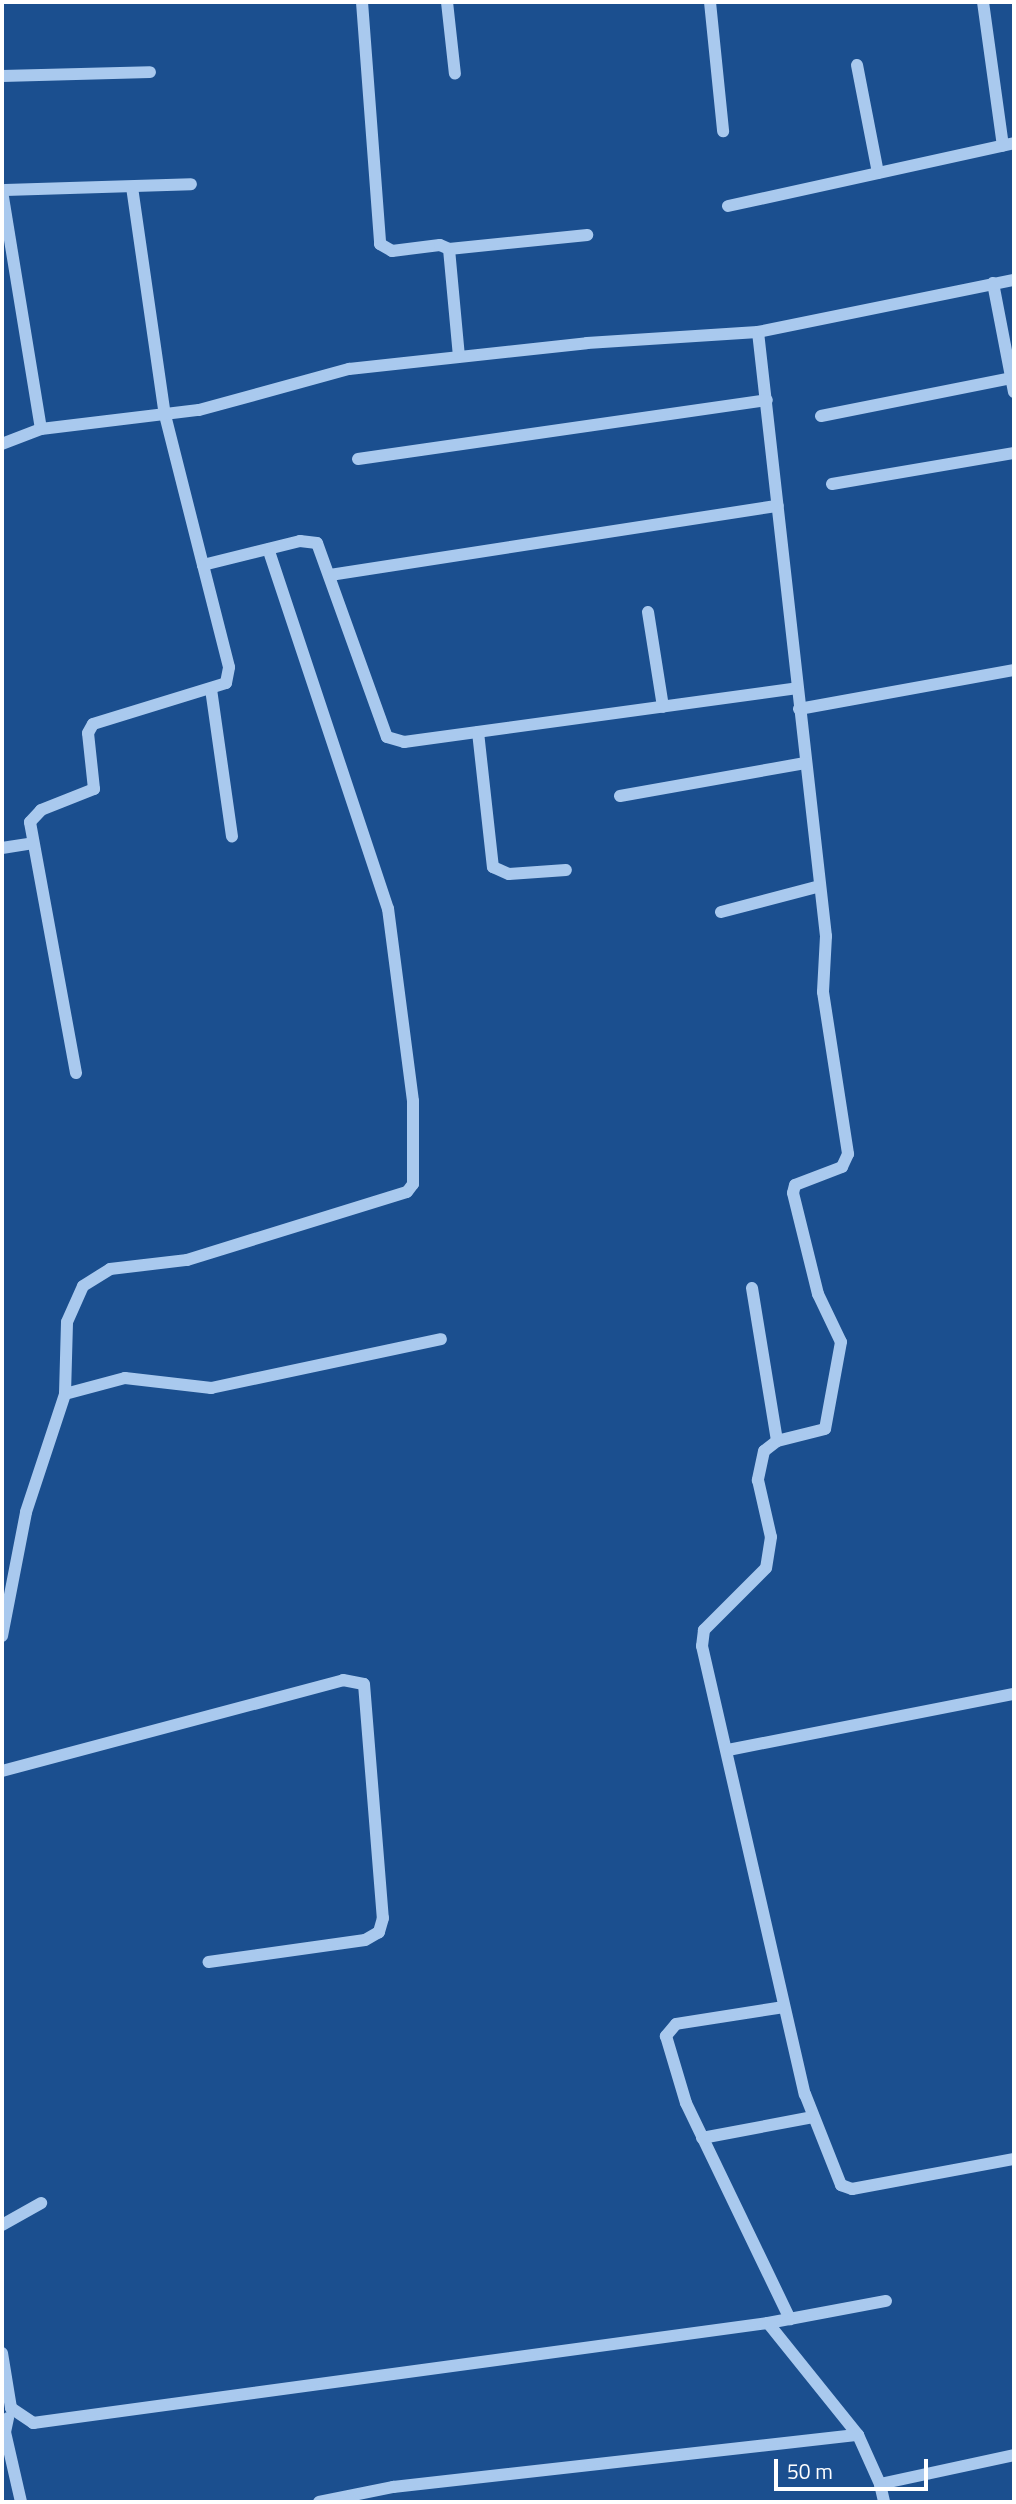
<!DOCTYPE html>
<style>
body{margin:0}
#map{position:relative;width:1016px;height:2504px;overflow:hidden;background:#1b4f8f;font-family:"Titillium Web",sans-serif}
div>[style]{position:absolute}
.minor>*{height:12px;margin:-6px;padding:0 6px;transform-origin:6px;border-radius:6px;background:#a9c9ee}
span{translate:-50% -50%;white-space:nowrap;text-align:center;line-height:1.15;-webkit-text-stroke:5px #1b4f8f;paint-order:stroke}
.frame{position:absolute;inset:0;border:4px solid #fff;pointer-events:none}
.scale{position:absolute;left:774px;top:2459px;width:154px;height:32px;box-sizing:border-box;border:4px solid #fff;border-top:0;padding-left:9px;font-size:21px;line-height:24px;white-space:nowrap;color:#fff;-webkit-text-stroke:5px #1b4f8f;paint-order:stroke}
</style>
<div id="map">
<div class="minor">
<i style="left:362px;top:2px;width:243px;rotate:85.7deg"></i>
<i style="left:380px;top:244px;width:14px;rotate:30deg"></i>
<i style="left:392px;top:251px;width:48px;rotate:-7.1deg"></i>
<i style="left:440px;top:245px;width:10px;rotate:24deg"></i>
<i style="left:449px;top:249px;width:108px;rotate:84.7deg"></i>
<i style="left:447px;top:2px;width:72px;rotate:83.7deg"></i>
<i style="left:710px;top:2px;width:130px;rotate:84.2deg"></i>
<i style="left:983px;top:2px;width:145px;rotate:82.1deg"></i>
<i style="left:857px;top:65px;width:110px;rotate:79deg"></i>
<i style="left:2px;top:76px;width:148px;rotate:-1.5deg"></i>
<i style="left:132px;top:187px;width:230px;rotate:81.8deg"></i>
<i style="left:165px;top:415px;width:155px;rotate:75.8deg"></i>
<i style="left:203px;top:565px;width:100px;rotate:-13.9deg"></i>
<i style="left:300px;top:541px;width:17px;rotate:7deg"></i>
<i style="left:317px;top:543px;width:206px;rotate:70.2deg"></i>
<i style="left:387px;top:737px;width:18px;rotate:16deg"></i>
<i style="left:404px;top:742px;width:397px;rotate:-7.8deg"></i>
<i style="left:5px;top:190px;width:186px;rotate:-1.8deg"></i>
<i style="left:2px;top:191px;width:241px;rotate:80.7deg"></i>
<i style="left:728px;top:206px;width:293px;rotate:-12.4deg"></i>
<i style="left:449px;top:249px;width:139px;rotate:-5.8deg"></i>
<i style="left:993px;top:283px;width:111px;rotate:79.1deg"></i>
<i style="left:758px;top:332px;width:608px;rotate:83.58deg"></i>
<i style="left:826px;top:936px;width:56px;rotate:93.1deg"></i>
<i style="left:823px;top:992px;width:164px;rotate:81.2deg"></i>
<i style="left:848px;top:1154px;width:14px;rotate:115deg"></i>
<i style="left:842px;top:1167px;width:50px;rotate:159deg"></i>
<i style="left:795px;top:1185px;width:8px;rotate:104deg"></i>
<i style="left:793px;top:1193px;width:104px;rotate:76.1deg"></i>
<i style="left:818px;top:1294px;width:53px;rotate:64.4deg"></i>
<i style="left:841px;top:1342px;width:88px;rotate:100.4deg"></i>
<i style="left:825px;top:1429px;width:49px;rotate:166deg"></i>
<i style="left:777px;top:1441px;width:16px;rotate:142deg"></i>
<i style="left:764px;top:1451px;width:30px;rotate:102deg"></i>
<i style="left:758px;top:1480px;width:58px;rotate:77.2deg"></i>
<i style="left:771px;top:1537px;width:31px;rotate:99deg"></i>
<i style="left:766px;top:1568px;width:88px;rotate:135deg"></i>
<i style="left:704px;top:1630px;width:16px;rotate:97deg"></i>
<i style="left:702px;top:1646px;width:460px;rotate:77.1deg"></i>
<i style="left:805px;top:2094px;width:98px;rotate:68.4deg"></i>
<i style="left:841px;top:2185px;width:12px;rotate:20deg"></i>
<i style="left:852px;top:2189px;width:165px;rotate:-10.5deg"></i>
<i style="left:821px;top:416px;width:195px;rotate:-11.3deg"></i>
<i style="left:2px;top:444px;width:42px;rotate:-21deg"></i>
<i style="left:41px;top:429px;width:159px;rotate:-6.9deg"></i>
<i style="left:199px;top:410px;width:156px;rotate:-15.3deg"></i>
<i style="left:349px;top:369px;width:239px;rotate:-6.2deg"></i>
<i style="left:587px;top:343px;width:171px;rotate:-3.7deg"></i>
<i style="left:758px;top:332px;width:261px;rotate:-11.5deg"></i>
<i style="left:358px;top:459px;width:413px;rotate:-8.2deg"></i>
<i style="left:832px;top:484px;width:185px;rotate:-9.7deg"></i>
<i style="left:330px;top:575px;width:453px;rotate:-8.8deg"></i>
<i style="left:648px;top:612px;width:96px;rotate:81deg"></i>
<i style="left:211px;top:689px;width:149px;rotate:81.9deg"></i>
<i style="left:799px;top:709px;width:219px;rotate:-10.3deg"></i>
<i style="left:478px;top:732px;width:136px;rotate:83.7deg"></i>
<i style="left:493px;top:867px;width:17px;rotate:24deg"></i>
<i style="left:509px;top:874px;width:57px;rotate:-4deg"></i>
<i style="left:620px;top:796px;width:188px;rotate:-10.1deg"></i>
<i style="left:2px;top:848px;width:30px;rotate:-9deg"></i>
<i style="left:721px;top:912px;width:102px;rotate:-14.7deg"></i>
<i style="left:76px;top:1073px;width:255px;rotate:-100.4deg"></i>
<i style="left:30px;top:822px;width:16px;rotate:-47deg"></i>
<i style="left:41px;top:810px;width:57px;rotate:-21.6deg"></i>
<i style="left:94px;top:789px;width:56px;rotate:-96.1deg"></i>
<i style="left:88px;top:733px;width:10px;rotate:-61deg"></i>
<i style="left:93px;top:724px;width:139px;rotate:-17.1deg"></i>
<i style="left:226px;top:683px;width:16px;rotate:-79deg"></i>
<i style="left:229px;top:667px;width:105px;rotate:-104.3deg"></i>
<i style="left:752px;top:1288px;width:155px;rotate:80.7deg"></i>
<i style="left:65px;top:1394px;width:62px;rotate:-14.9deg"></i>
<i style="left:125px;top:1378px;width:87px;rotate:6.6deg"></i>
<i style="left:211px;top:1388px;width:235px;rotate:-12deg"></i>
<i style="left:2px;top:1636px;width:126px;rotate:-79deg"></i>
<i style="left:26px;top:1512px;width:124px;rotate:-71.7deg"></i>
<i style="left:65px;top:1394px;width:72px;rotate:-88.4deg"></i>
<i style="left:67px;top:1322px;width:39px;rotate:-66deg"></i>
<i style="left:83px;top:1286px;width:32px;rotate:-32deg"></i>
<i style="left:110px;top:1269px;width:78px;rotate:-6.7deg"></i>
<i style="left:187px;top:1260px;width:230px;rotate:-17.2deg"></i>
<i style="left:407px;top:1192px;width:10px;rotate:-53deg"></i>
<i style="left:413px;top:1184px;width:83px;rotate:-90deg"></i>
<i style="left:413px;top:1101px;width:194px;rotate:-97.4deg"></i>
<i style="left:388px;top:909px;width:379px;rotate:-108.4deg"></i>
<i style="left:728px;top:1750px;width:291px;rotate:-11.1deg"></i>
<i style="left:2px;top:1771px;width:353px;rotate:-14.9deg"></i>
<i style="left:343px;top:1680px;width:21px;rotate:11deg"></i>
<i style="left:364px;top:1684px;width:235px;rotate:85.4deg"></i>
<i style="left:383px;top:1918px;width:15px;rotate:106deg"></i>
<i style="left:379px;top:1932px;width:16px;rotate:150deg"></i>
<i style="left:365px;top:1940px;width:158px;rotate:172deg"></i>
<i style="left:784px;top:2007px;width:109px;rotate:171.1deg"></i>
<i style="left:676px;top:2024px;width:16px;rotate:130deg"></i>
<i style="left:666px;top:2036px;width:70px;rotate:73.4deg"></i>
<i style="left:686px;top:2103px;width:240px;rotate:64.3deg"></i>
<i style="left:702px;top:2138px;width:113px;rotate:-10.7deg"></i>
<i style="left:2px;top:2225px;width:45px;rotate:-29.4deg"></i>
<i style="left:768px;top:2323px;width:144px;rotate:51.2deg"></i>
<i style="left:858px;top:2435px;width:54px;rotate:65.8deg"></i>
<i style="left:880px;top:2484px;width:137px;rotate:-12.2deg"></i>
<i style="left:2px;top:2353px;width:56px;rotate:80.7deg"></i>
<i style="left:11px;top:2408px;width:27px;rotate:34deg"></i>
<i style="left:33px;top:2423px;width:742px;rotate:-7.75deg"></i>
<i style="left:768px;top:2323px;width:120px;rotate:-10.6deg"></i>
<i style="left:8px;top:2418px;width:14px;rotate:102deg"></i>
<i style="left:5px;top:2432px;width:72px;rotate:77.1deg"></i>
<i style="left:880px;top:2484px;width:18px;rotate:77deg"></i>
<i style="left:319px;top:2502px;width:76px;rotate:-11.5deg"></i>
<i style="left:393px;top:2487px;width:468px;rotate:-6.4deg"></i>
</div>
<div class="frame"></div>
<div class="scale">50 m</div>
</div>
